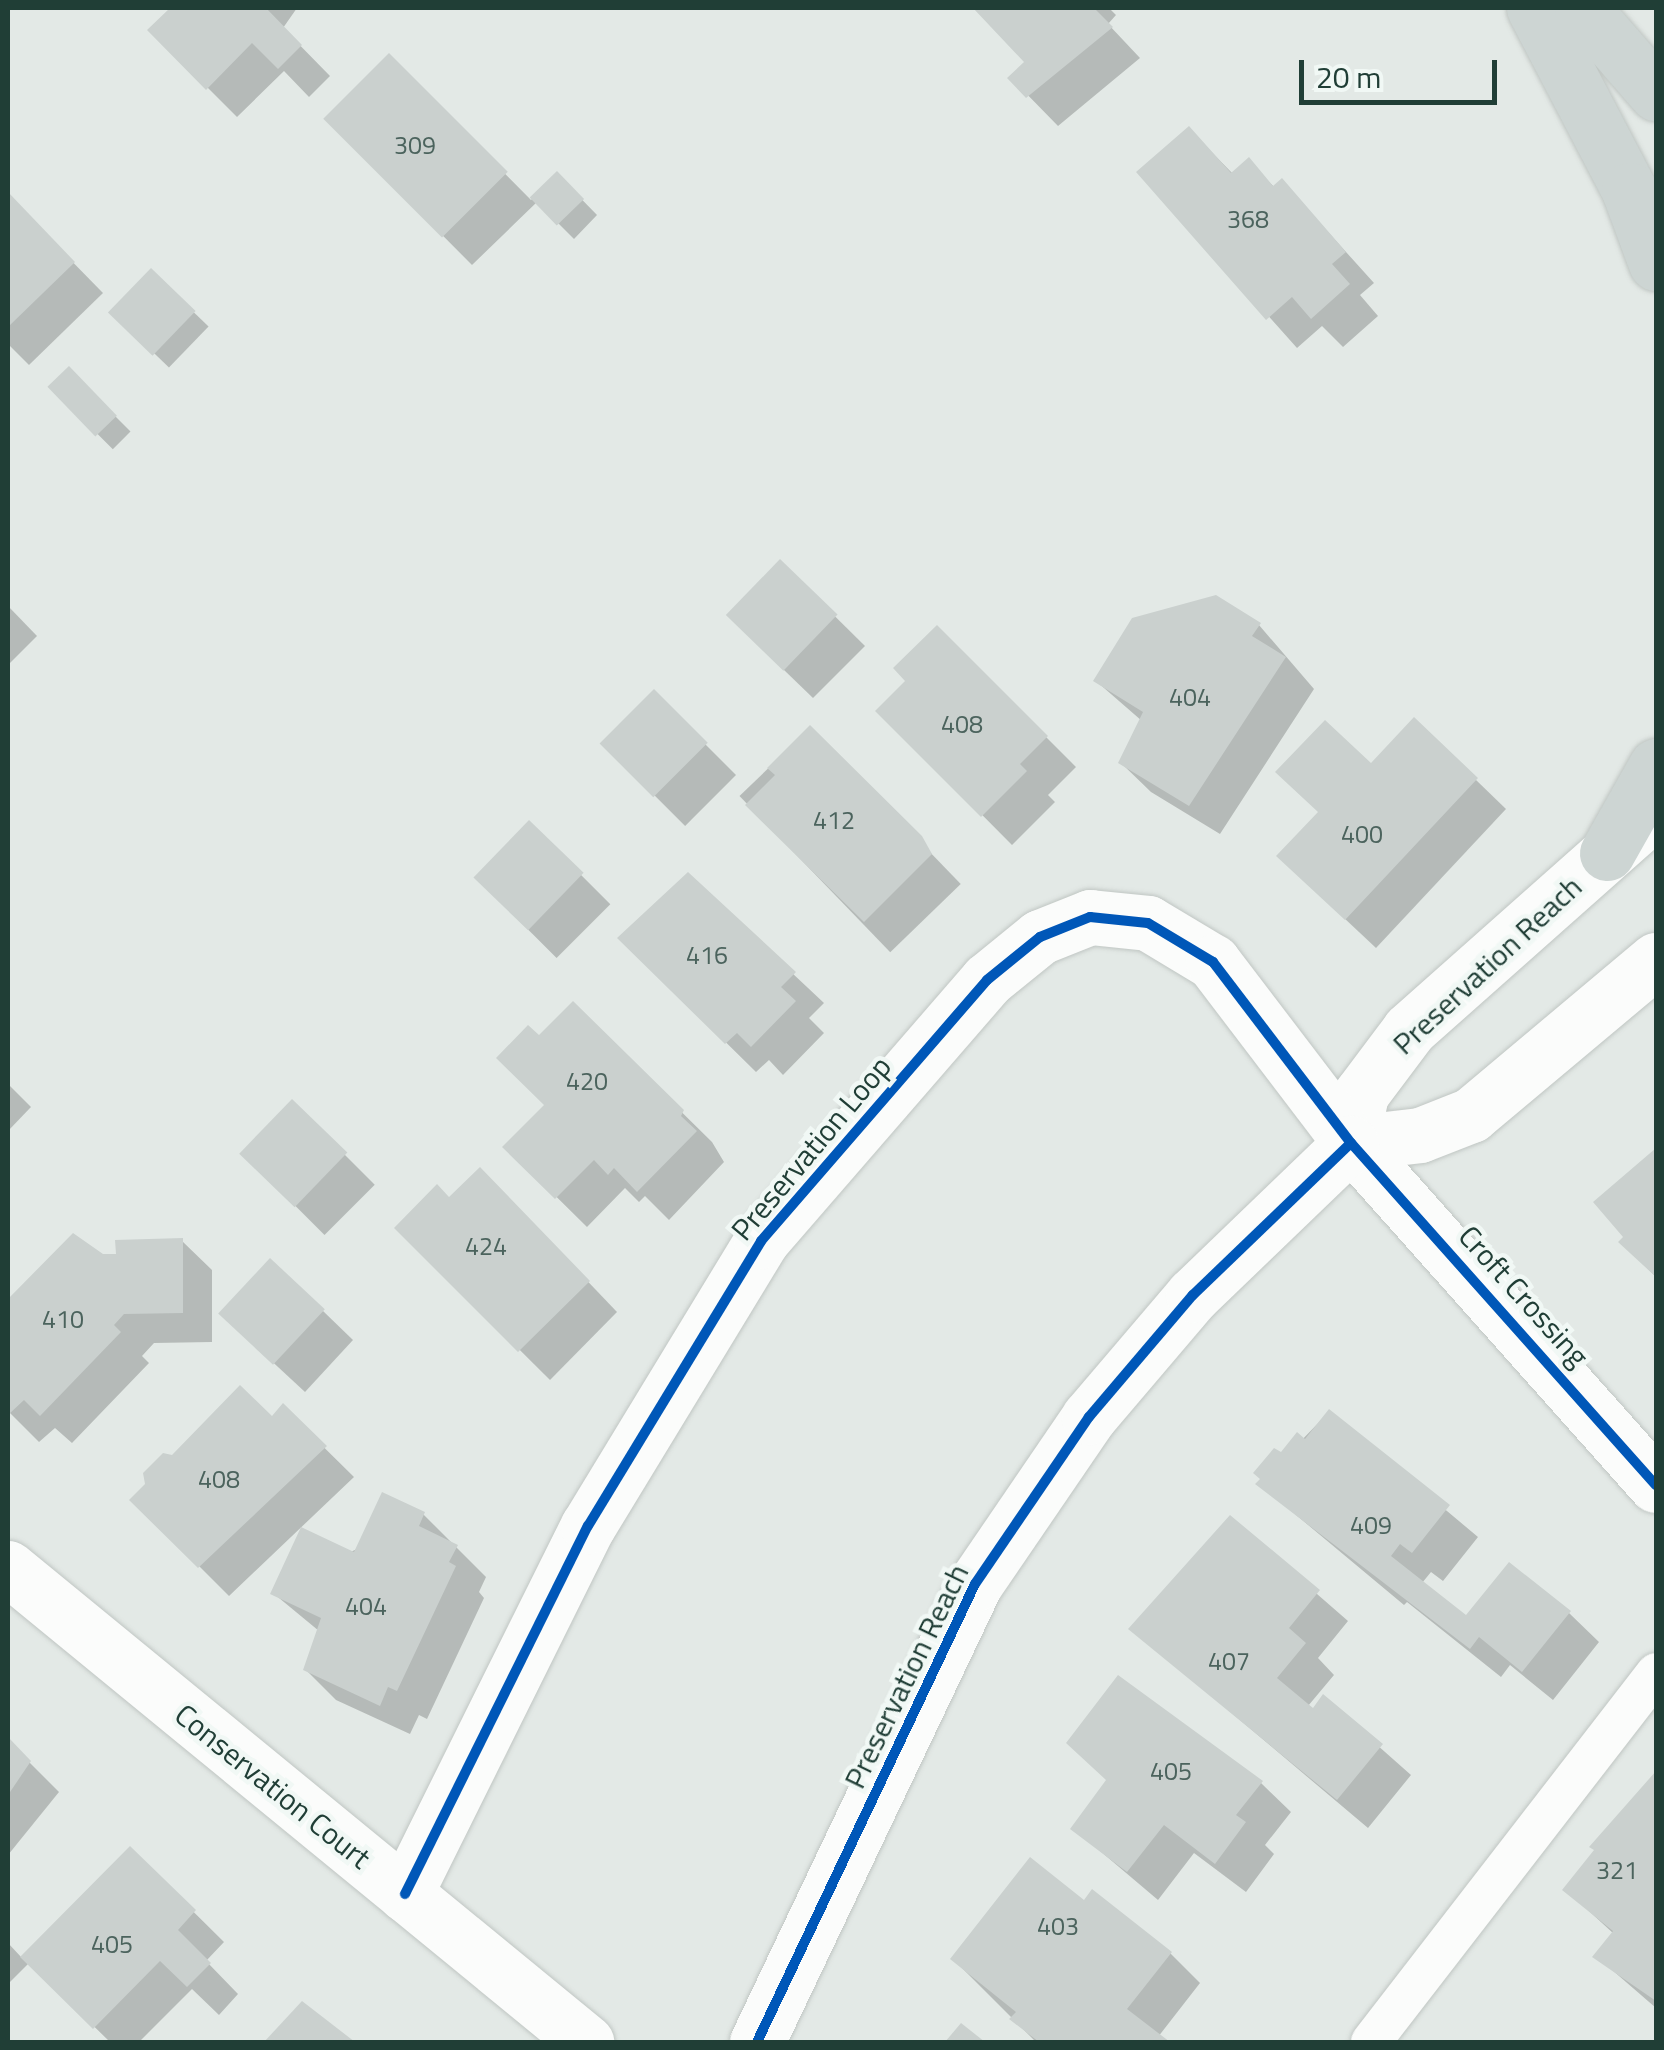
<!DOCTYPE html>
<style>
body{margin:0}
#map{position:relative;width:1664px;height:2050px;overflow:hidden;background:#e3e9e6;font-family:"Titillium Web",sans-serif}
div>[style]{position:absolute}
.shadow>*{inset:0;background:#0003;transform-origin:0 0}
.building>*{inset:0;background:#cad0ce;transform-origin:0 0}
.roads{filter:drop-shadow(0 0 2px #c0c6c3) drop-shadow(0 0 2px #c0c6c3)}
.service>*{height:40px;margin:-20px;padding:0 20px;transform-origin:20px;border-radius:20px;background:#fbfcfb}
.minor>*{height:55px;margin:-27.5px;padding:0 27.5px;transform-origin:27.5px;border-radius:27.5px;background:#fbfcfb}
.primary>*{height:55px;margin:-27.5px;padding:0 27.5px;transform-origin:27.5px;border-radius:27.5px;background:#cdd5d3}
.cycleway>*{height:10px;margin:-5px;padding:0 5px;transform-origin:5px;border-radius:5px;background:#0057b8}
span{translate:-50% -50%;white-space:nowrap;text-align:center;line-height:1.15;-webkit-text-stroke:9px #f1f8f5;paint-order:stroke}
.number-label{font-size:25px;color:#4b635d}
.number-label span{-webkit-text-stroke-width:0}
.street-label{font-size:30px;color:#203e36}
.frame{position:absolute;inset:0;border:10px solid #203e36;pointer-events:none}
.scale{position:absolute;left:1299px;top:60px;width:198px;height:45px;box-sizing:border-box;border:5px solid #203e36;border-top:0;padding-left:12px;font-size:30px;line-height:35px;white-space:nowrap;color:#203e36;-webkit-text-stroke:8px #f1f8f5;paint-order:stroke}
</style>
<div id="map">
<div class="shadow">
<i style="clip-path:polygon(173px 8px,297px 8px,283px 28px,330px 76px,309px 97px,284px 71px,237px 117px,150px 30px)"></i>
<i style="clip-path:polygon(976px 8px,1109px 8px,1116px 15px,1108px 24px,1140px 58px,1058px 126px,1011px 78px,1028px 63px)"></i>
<i style="clip-path:polygon(389px 57px,531px 200px,557px 174px,597px 215px,574px 239px,537px 202px,472px 265px,326px 118px)"></i>
<i style="clip-path:polygon(1189px 129px,1233px 174px,1249px 161px,1275px 188px,1282px 181px,1374px 283px,1360px 295px,1378px 316px,1343px 347px,1322px 326px,1297px 348px,1140px 172px)"></i>
<i style="clip-path:polygon(8px 196px,103px 293px,29px 365px,8px 344px)"></i>
<i style="left:151px;top:271px;width:80px;height:57px;rotate:44deg"></i>
<i style="left:69px;top:370px;width:87px;height:25px;rotate:45deg"></i>
<i style="clip-path:polygon(780px 562px,865px 646px,813px 698px,758px 645px)"></i>
<i style="clip-path:polygon(8px 606px,37px 636px,8px 665px)"></i>
<i style="clip-path:polygon(1259px 625px,1314px 689px,1220px 834px,1151px 792px,1121px 763px,1142px 721px,1096px 681px)"></i>
<i style="clip-path:polygon(937px 628px,1076px 767px,1048px 795px,1055px 802px,1012px 845px,879px 711px,909px 681px)"></i>
<i style="left:654px;top:693px;width:116px;height:72px;rotate:45deg"></i>
<i style="clip-path:polygon(1414px 720px,1506px 809px,1376px 948px,1310px 886px)"></i>
<i style="left:810px;top:728px;width:217px;height:98px;rotate:46deg"></i>
<i style="left:529px;top:823px;width:115px;height:76px;rotate:45deg"></i>
<i style="clip-path:polygon(688px 875px,824px 1003px,809px 1018px,824px 1033px,783px 1075px,769px 1060px,756px 1072px,621px 939px)"></i>
<i style="clip-path:polygon(573px 1005px,712px 1142px,724px 1162px,669px 1220px,645px 1196px,639px 1202px,625px 1188px,587px 1227px,506px 1147px,547px 1105px)"></i>
<i style="clip-path:polygon(8px 1084px,31px 1107px,8px 1131px)"></i>
<i style="left:292px;top:1102px;width:117px;height:71px;rotate:45deg"></i>
<i style="clip-path:polygon(1656px 1151px,1656px 1277px,1621px 1242px,1627px 1237px,1597px 1202px)"></i>
<i style="clip-path:polygon(450px 1200px,510px 1200px,617px 1312px,550px 1380px,397px 1228px)"></i>
<i style="clip-path:polygon(73px 1236px,102px 1256px,119px 1257px,182px 1241px,212px 1270px,212px 1342px,154px 1343px,142px 1356px,149px 1363px,72px 1443px,55px 1428px,39px 1442px,8px 1411px,8px 1303px)"></i>
<i style="clip-path:polygon(323px 1311px,353px 1340px,305px 1392px,252px 1343px)"></i>
<i style="clip-path:polygon(283px 1407px,354px 1477px,229px 1596px,133px 1500px,173px 1458px,272px 1420px)"></i>
<i style="clip-path:polygon(1329px 1412px,1478px 1537px,1443px 1581px,1431px 1572px,1422px 1583px,1466px 1619px,1569px 1613px,1599px 1642px,1553px 1700px,1510px 1665px,1501px 1677px,1407px 1602px,1404px 1605px,1259px 1484px)"></i>
<i style="clip-path:polygon(423px 1514px,486px 1577px,479px 1592px,484px 1598px,427px 1719px,419px 1715px,410px 1734px,336px 1700px,306px 1670px,319px 1631px,273px 1593px)"></i>
<i style="clip-path:polygon(1230px 1518px,1348px 1621px,1318px 1658px,1334px 1675px,1308px 1706px,1314px 1711px,1324px 1698px,1411px 1775px,1368px 1828px,1132px 1629px)"></i>
<i style="clip-path:polygon(8px 1741px,59px 1792px,8px 1855px)"></i>
<i style="clip-path:polygon(1656px 1774px,1656px 2008px,1596px 1956px,1614px 1934px,1565px 1889px)"></i>
<i style="clip-path:polygon(1261px 1783px,1291px 1812px,1265px 1845px,1274px 1854px,1246px 1892px,1194px 1853px,1158px 1900px,1073px 1828px)"></i>
<i style="clip-path:polygon(130px 1849px,224px 1942px,206px 1961px,238px 1994px,219px 2015px,192px 1989px,139px 2042px,110px 2042px,29px 1963px,8px 1984px,8px 1943px,22px 1958px)"></i>
<i style="clip-path:polygon(1084px 1904px,1170px 1953px,1200px 1983px,1158px 2037px,1166px 2042px,1036px 2042px,953px 1959px)"></i>
</div>
<div class="building">
<i style="clip-path:polygon(170px 8px,266px 8px,302px 45px,278px 69px,252px 43px,206px 90px,147px 30px)"></i>
<i style="clip-path:polygon(973px 8px,1094px 8px,1113px 27px,1026px 98px,1007px 78px,1024px 62px)"></i>
<i style="left:389px;top:53px;width:168px;height:93px;rotate:45deg"></i>
<i style="clip-path:polygon(1189px 126px,1231px 173px,1249px 157px,1273px 186px,1282px 178px,1346px 252px,1332px 264px,1350px 284px,1311px 319px,1292px 297px,1266px 320px,1136px 172px)"></i>
<i style="left:557px;top:171px;width:39px;height:38px;rotate:46deg"></i>
<i style="clip-path:polygon(8px 192px,75px 262px,8px 327px)"></i>
<i style="left:151px;top:268px;width:62px;height:62px;rotate:44deg"></i>
<i style="left:69px;top:366px;width:69px;height:30px;rotate:46deg"></i>
<i style="left:780px;top:559px;width:80px;height:78px;rotate:44deg"></i>
<i style="clip-path:polygon(1216px 595px,1261px 623px,1252px 636px,1286px 657px,1189px 806px,1118px 763px,1143px 712px,1093px 681px,1132px 618px)"></i>
<i style="clip-path:polygon(937px 625px,1048px 736px,1020px 764px,1027px 771px,981px 817px,875px 711px,905px 681px,893px 668px)"></i>
<i style="left:654px;top:689px;width:76px;height:77px;rotate:45deg"></i>
<i style="clip-path:polygon(1414px 717px,1478px 778px,1345px 920px,1276px 856px,1318px 812px,1275px 772px,1325px 720px,1371px 763px)"></i>
<i style="clip-path:polygon(810px 725px,922px 836px,932px 854px,864px 922px,745px 805px,775px 775px,767px 768px)"></i>
<i style="left:529px;top:820px;width:76px;height:80px;rotate:44deg"></i>
<i style="clip-path:polygon(688px 872px,796px 972px,781px 987px,796px 1001px,751px 1047px,737px 1033px,725px 1044px,617px 938px)"></i>
<i style="clip-path:polygon(573px 1001px,684px 1110px,681px 1116px,697px 1131px,637px 1192px,614px 1168px,608px 1175px,594px 1160px,555px 1199px,502px 1147px,544px 1105px,496px 1058px,528px 1025px,539px 1035px)"></i>
<i style="left:292px;top:1099px;width:77px;height:76px;rotate:44deg"></i>
<i style="clip-path:polygon(1656px 1148px,1656px 1277px,1618px 1242px,1623px 1237px,1593px 1202px)"></i>
<i style="clip-path:polygon(480px 1167px,590px 1281px,518px 1352px,394px 1228px,437px 1184px,449px 1197px)"></i>
<i style="clip-path:polygon(73px 1233px,103px 1254px,116px 1254px,115px 1240px,183px 1238px,183px 1313px,124px 1314px,114px 1325px,121px 1332px,40px 1416px,24px 1400px,8px 1415px,8px 1299px)"></i>
<i style="left:270px;top:1258px;width:75px;height:76px;rotate:43deg"></i>
<i style="clip-path:polygon(240px 1385px,272px 1416px,283px 1403px,327px 1446px,198px 1568px,129px 1500px,145px 1484px,143px 1473px,163px 1453px,172px 1455px)"></i>
<i style="clip-path:polygon(1329px 1409px,1450px 1505px,1412px 1553px,1400px 1544px,1391px 1556px,1466px 1615px,1509px 1562px,1571px 1611px,1522px 1672px,1479px 1637px,1470px 1649px,1255px 1484px,1260px 1479px,1253px 1473px,1274px 1448px,1281px 1452px,1297px 1432px,1305px 1439px)"></i>
<i style="clip-path:polygon(382px 1492px,425px 1512px,419px 1526px,458px 1545px,449px 1562px,456px 1566px,397px 1691px,388px 1687px,380px 1706px,303px 1670px,321px 1618px,270px 1594px,301px 1527px,354px 1552px)"></i>
<i style="clip-path:polygon(1230px 1515px,1320px 1590px,1289px 1628px,1306px 1643px,1277px 1678px,1313px 1708px,1323px 1694px,1383px 1744px,1337px 1800px,1128px 1629px)"></i>
<i style="clip-path:polygon(1118px 1675px,1263px 1781px,1236px 1815px,1246px 1822px,1215px 1864px,1164px 1825px,1127px 1872px,1070px 1829px,1106px 1780px,1066px 1743px)"></i>
<i style="clip-path:polygon(8px 1737px,31px 1761px,8px 1795px)"></i>
<i style="clip-path:polygon(1656px 1771px,1656px 2001px,1592px 1957px,1613px 1931px,1562px 1890px,1594px 1850px,1589px 1847px)"></i>
<i style="clip-path:polygon(130px 1846px,196px 1910px,178px 1930px,211px 1963px,187px 1987px,160px 1961px,93px 2029px,20px 1957px)"></i>
<i style="clip-path:polygon(1030px 1857px,1084px 1900px,1092px 1889px,1172px 1952px,1127px 2009px,1170px 2042px,1039px 2042px,1009px 2019px,1016px 2012px,950px 1959px)"></i>
<i style="clip-path:polygon(302px 2001px,355px 2042px,264px 2042px)"></i>
<i style="clip-path:polygon(961px 2023px,985px 2042px,945px 2042px)"></i>
</div>
<div class="roads">
<div class="service">
<i style="left:1371px;top:2042px;width:466px;rotate:-52.3deg"></i>
</div>
<div class="minor">
<i style="left:1643px;top:822px;width:313px;rotate:138.4deg"></i>
<i style="left:1409px;top:1030px;width:80px;rotate:126.9deg"></i>
<i style="left:1361px;top:1094px;width:50px;rotate:101.5deg"></i>
<i style="left:1351px;top:1143px;width:69px;rotate:-6.6deg"></i>
<i style="left:1420px;top:1135px;width:55px;rotate:-21.4deg"></i>
<i style="left:1471px;top:1115px;width:241px;rotate:-40deg"></i>
<i style="left:8px;top:1568px;width:748px;rotate:39.35deg"></i>
<i style="left:405px;top:1894px;width:411px;rotate:-63.6deg"></i>
<i style="left:588px;top:1526px;width:333px;rotate:-58.7deg"></i>
<i style="left:761px;top:1241px;width:345px;rotate:-49.1deg"></i>
<i style="left:987px;top:980px;width:68px;rotate:-39.1deg"></i>
<i style="left:1040px;top:937px;width:54px;rotate:-21.8deg"></i>
<i style="left:1090px;top:917px;width:58px;rotate:5.9deg"></i>
<i style="left:1148px;top:923px;width:76px;rotate:31deg"></i>
<i style="left:1213px;top:962px;width:228px;rotate:52.7deg"></i>
<i style="left:1351px;top:1143px;width:458px;rotate:48.3deg"></i>
<i style="left:757px;top:2042px;width:507px;rotate:-64.55deg"></i>
<i style="left:975px;top:1584px;width:202px;rotate:-55.7deg"></i>
<i style="left:1089px;top:1417px;width:160px;rotate:-49.6deg"></i>
<i style="left:1193px;top:1295px;width:219px;rotate:-43.9deg"></i>
</div>
<div class="primary">
<i style="left:1534px;top:8px;width:205px;rotate:62.4deg"></i>
<i style="left:1629px;top:190px;width:78px;rotate:69.7deg"></i>
<i style="left:1582px;top:8px;width:113px;rotate:49deg"></i>
<i style="left:1607px;top:853px;width:100px;rotate:-60.6deg"></i>
</div>
</div>
<div class="cycleway">
<i style="left:405px;top:1894px;width:411px;rotate:-63.6deg"></i>
<i style="left:588px;top:1526px;width:333px;rotate:-58.7deg"></i>
<i style="left:761px;top:1241px;width:345px;rotate:-49.1deg"></i>
<i style="left:987px;top:980px;width:68px;rotate:-39.1deg"></i>
<i style="left:1040px;top:937px;width:54px;rotate:-21.8deg"></i>
<i style="left:1090px;top:917px;width:58px;rotate:5.9deg"></i>
<i style="left:1148px;top:923px;width:76px;rotate:31deg"></i>
<i style="left:1213px;top:962px;width:228px;rotate:52.7deg"></i>
<i style="left:1351px;top:1143px;width:458px;rotate:48.3deg"></i>
<i style="left:757px;top:2042px;width:507px;rotate:-64.55deg"></i>
<i style="left:975px;top:1584px;width:202px;rotate:-55.7deg"></i>
<i style="left:1089px;top:1417px;width:160px;rotate:-49.6deg"></i>
<i style="left:1193px;top:1295px;width:219px;rotate:-43.9deg"></i>
</div>
<div class="number-label">
<span style="left:415px;top:145px">309</span>
<span style="left:1248px;top:219px">368</span>
<span style="left:1190px;top:697px">404</span>
<span style="left:962px;top:724px">408</span>
<span style="left:834px;top:820px">412</span>
<span style="left:1362px;top:834px">400</span>
<span style="left:707px;top:955px">416</span>
<span style="left:587px;top:1081px">420</span>
<span style="left:486px;top:1246px">424</span>
<span style="left:63px;top:1319px">410</span>
<span style="left:219px;top:1479px">408</span>
<span style="left:1371px;top:1525px">409</span>
<span style="left:366px;top:1606px">404</span>
<span style="left:1229px;top:1661px">407</span>
<span style="left:1171px;top:1771px">405</span>
<span style="left:1617px;top:1870px">321</span>
<span style="left:1058px;top:1926px">403</span>
<span style="left:112px;top:1944px">405</span>
</div>
<div class="street-label">
<span style="left:1487px;top:965px;rotate:-43deg">Preservation Reach</span>
<span style="left:811px;top:1148px;rotate:-50deg">Preservation Loop</span>
<span style="left:1524px;top:1296px;rotate:48deg">Croft Crossing</span>
<span style="left:906px;top:1676px;rotate:-64deg">Preservation Reach</span>
<span style="left:273px;top:1786px;rotate:39deg">Conservation Court</span>
</div>
<div class="frame"></div>
<div class="scale">20 m</div>
</div>
